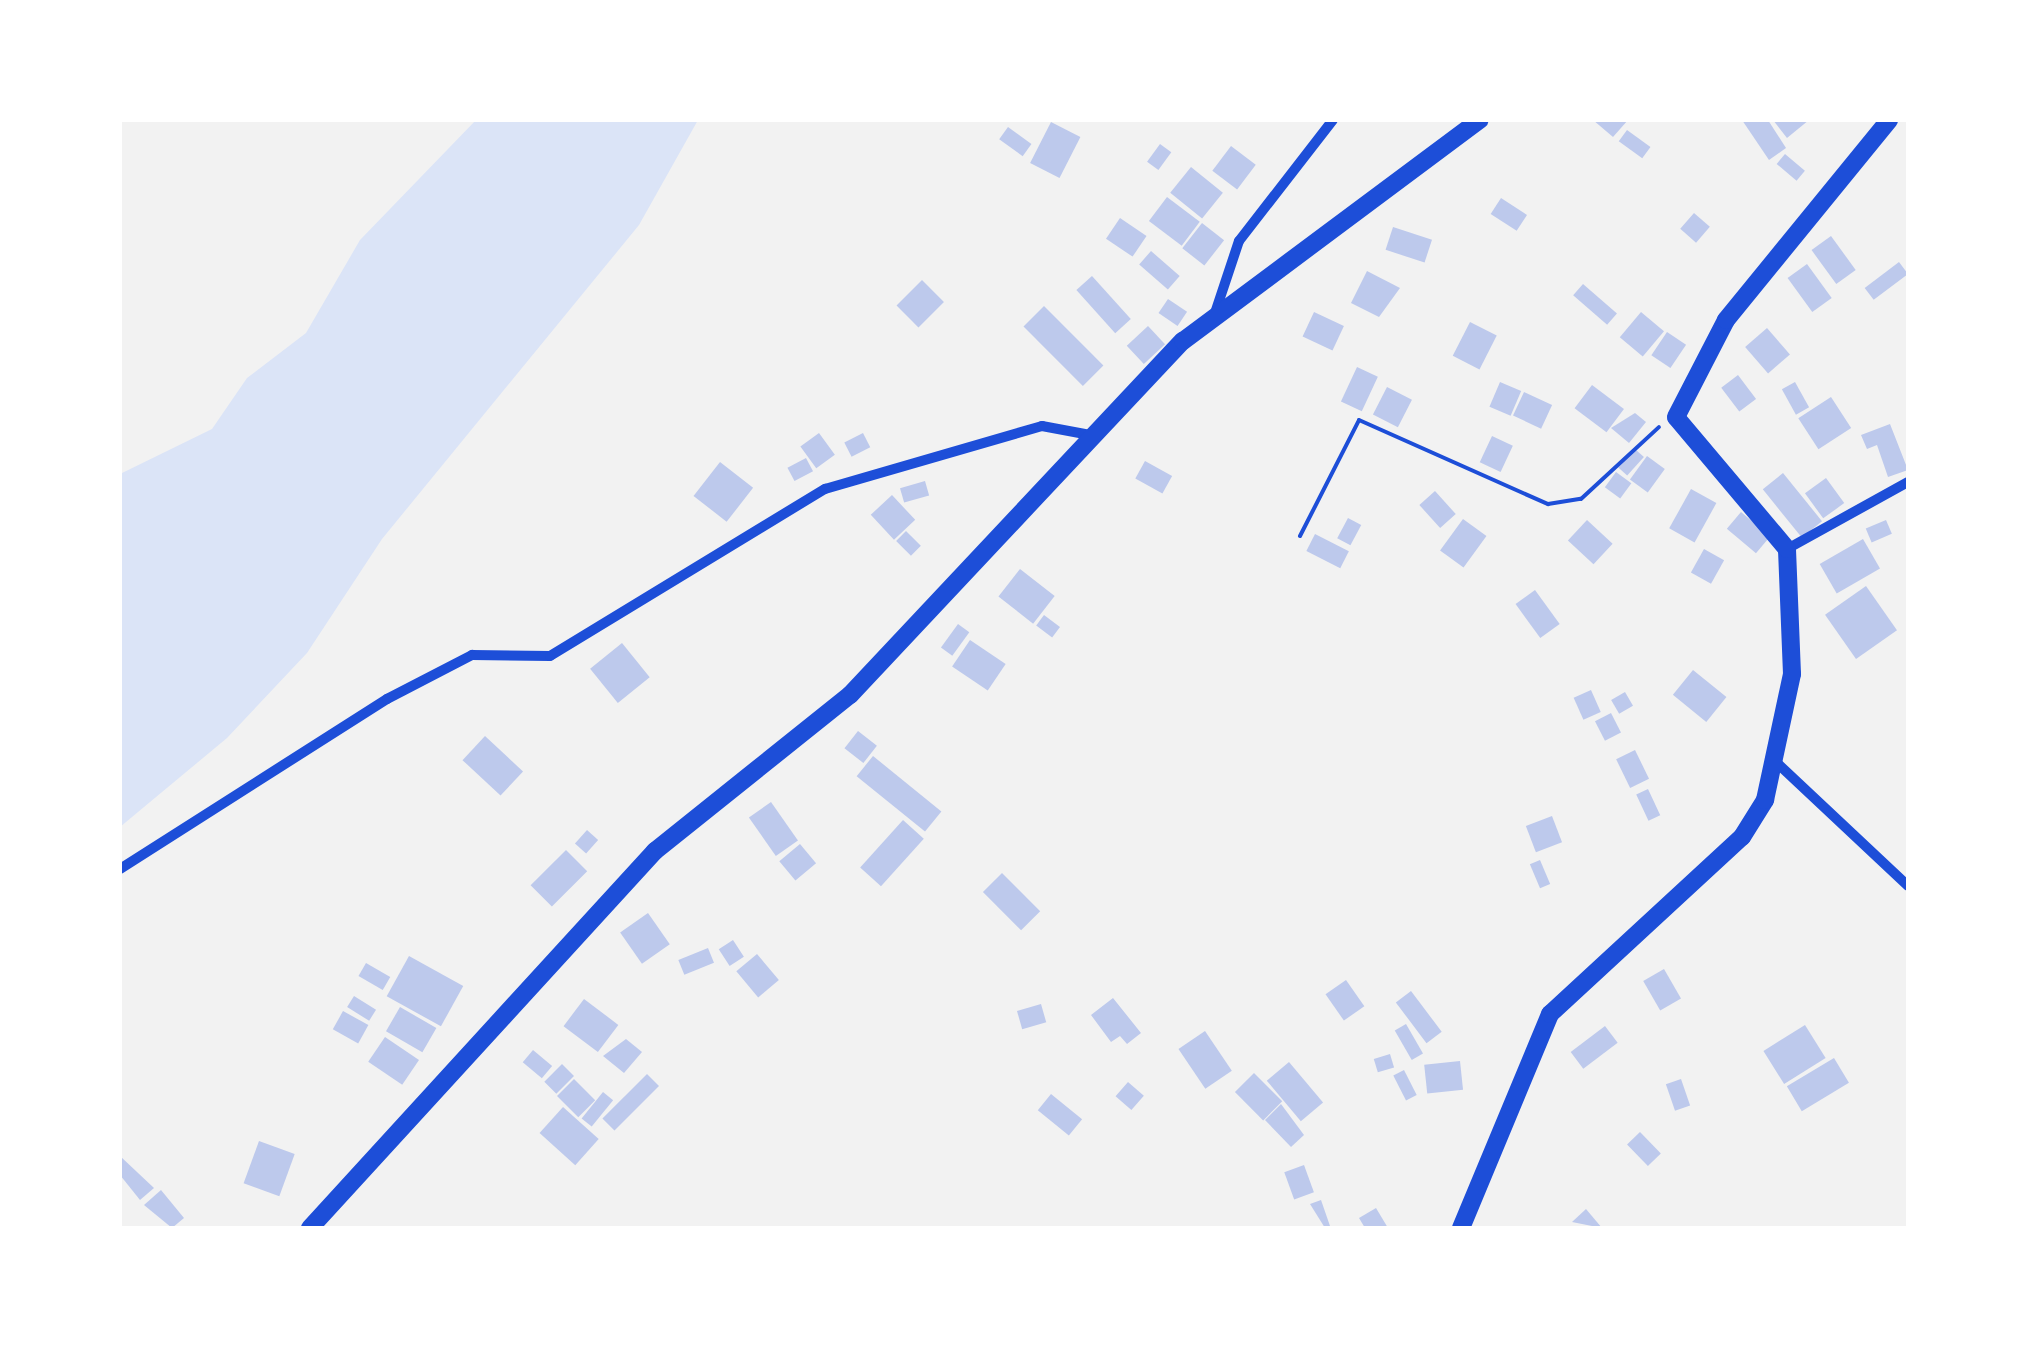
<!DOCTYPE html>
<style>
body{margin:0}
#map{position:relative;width:2028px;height:1348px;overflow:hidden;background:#f2f2f2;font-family:Roboto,sans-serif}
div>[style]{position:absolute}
.green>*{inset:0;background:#dbe4f7}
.building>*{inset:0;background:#bdc9ec;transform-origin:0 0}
.path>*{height:4px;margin:-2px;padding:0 2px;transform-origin:2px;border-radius:2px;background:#1d4ed8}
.minor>*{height:10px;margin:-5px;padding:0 5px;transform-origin:5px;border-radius:5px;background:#1d4ed8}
.tertiary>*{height:18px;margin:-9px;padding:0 9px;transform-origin:9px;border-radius:9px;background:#1d4ed8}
.secondary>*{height:18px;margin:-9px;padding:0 9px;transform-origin:9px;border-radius:9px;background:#1d4ed8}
span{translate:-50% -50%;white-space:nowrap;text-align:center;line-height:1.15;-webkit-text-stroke:10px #fff;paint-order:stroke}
.frame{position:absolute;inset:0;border:122px solid #fff;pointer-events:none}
</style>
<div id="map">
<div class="green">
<i style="clip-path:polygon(476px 120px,698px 120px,639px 225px,382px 539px,307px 653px,227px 738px,120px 827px,120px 474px,212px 429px,247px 378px,306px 333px,360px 240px)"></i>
</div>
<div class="building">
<i style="clip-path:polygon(1593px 120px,1628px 120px,1613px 137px)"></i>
<i style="clip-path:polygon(1742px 120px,1768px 120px,1786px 148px,1769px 160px)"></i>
<i style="clip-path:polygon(1773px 120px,1809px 120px,1787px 138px)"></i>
<i style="left:1051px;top:122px;width:33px;height:46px;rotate:27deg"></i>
<i style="left:1008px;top:127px;width:29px;height:15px;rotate:36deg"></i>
<i style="left:1627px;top:130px;width:29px;height:14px;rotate:36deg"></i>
<i style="left:1160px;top:144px;width:14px;height:22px;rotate:36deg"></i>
<i style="left:1231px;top:146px;width:31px;height:31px;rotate:37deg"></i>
<i style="left:1785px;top:154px;width:26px;height:13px;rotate:40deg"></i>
<i style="left:1191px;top:167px;width:41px;height:33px;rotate:39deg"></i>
<i style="left:1167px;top:197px;width:41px;height:30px;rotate:37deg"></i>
<i style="left:1501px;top:198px;width:31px;height:19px;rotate:33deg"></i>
<i style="left:1694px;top:213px;width:21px;height:21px;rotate:41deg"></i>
<i style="left:1120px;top:218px;width:32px;height:25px;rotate:34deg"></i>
<i style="left:1202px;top:223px;width:28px;height:32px;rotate:38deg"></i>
<i style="left:1393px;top:227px;width:41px;height:24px;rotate:18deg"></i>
<i style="left:1831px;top:236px;width:42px;height:24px;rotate:54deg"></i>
<i style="left:1151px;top:251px;width:38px;height:18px;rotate:41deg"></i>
<i style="left:1899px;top:262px;width:15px;height:43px;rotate:53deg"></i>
<i style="left:1807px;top:264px;width:42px;height:24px;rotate:54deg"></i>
<i style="clip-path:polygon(1367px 271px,1400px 288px,1379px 317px,1351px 303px)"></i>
<i style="left:1092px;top:276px;width:58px;height:21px;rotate:48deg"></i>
<i style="left:922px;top:280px;width:31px;height:36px;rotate:45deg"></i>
<i style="left:1583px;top:284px;width:45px;height:15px;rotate:41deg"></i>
<i style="left:1168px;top:299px;width:23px;height:17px;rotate:34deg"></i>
<i style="left:1044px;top:306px;width:84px;height:29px;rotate:45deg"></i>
<i style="left:1314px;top:312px;width:33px;height:27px;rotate:25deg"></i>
<i style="left:1641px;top:312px;width:30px;height:33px;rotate:40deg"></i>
<i style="left:1470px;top:322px;width:30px;height:38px;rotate:27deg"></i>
<i style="left:1148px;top:326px;width:25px;height:29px;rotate:47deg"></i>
<i style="left:1767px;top:328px;width:35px;height:29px;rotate:49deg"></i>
<i style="left:1667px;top:332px;width:23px;height:28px;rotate:34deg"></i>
<i style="left:1357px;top:367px;width:23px;height:38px;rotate:25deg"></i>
<i style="left:1738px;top:375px;width:30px;height:21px;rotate:53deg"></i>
<i style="left:1500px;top:382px;width:23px;height:27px;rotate:23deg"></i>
<i style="left:1795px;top:382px;width:29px;height:15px;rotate:61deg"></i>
<i style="left:1592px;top:385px;width:40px;height:29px;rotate:37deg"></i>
<i style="left:1387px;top:387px;width:28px;height:31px;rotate:27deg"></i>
<i style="left:1524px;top:392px;width:31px;height:26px;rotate:25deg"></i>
<i style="left:1831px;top:397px;width:37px;height:39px;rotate:57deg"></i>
<i style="clip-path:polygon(1635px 413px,1646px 422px,1629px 443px,1611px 428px)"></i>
<i style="clip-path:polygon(1890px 424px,1908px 470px,1888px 477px,1877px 445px,1867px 449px,1861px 435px)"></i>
<i style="left:819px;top:433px;width:27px;height:23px;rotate:54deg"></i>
<i style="left:863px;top:433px;width:16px;height:21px;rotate:63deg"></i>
<i style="left:1492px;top:436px;width:23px;height:29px;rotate:25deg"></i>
<i style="left:1635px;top:449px;width:12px;height:25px;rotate:42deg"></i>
<i style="left:1647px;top:456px;width:22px;height:29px;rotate:36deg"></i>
<i style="left:806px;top:458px;width:15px;height:21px;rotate:62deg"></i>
<i style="left:1145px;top:461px;width:31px;height:20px;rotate:29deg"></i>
<i style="left:720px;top:462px;width:42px;height:43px;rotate:38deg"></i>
<i style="left:1616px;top:472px;width:19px;height:19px;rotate:36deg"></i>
<i style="left:1783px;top:473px;width:62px;height:26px;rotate:51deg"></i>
<i style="left:1826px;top:478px;width:31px;height:26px;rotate:54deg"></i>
<i style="left:925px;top:481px;width:15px;height:26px;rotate:74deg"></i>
<i style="left:1691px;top:489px;width:29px;height:45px;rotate:29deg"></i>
<i style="left:1435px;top:491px;width:31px;height:21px;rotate:48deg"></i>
<i style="left:892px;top:495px;width:34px;height:29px;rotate:47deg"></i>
<i style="left:1741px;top:512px;width:38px;height:22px;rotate:40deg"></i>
<i style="left:1348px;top:518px;width:15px;height:23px;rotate:28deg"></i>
<i style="left:1463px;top:519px;width:29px;height:39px;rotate:36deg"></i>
<i style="left:1587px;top:520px;width:35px;height:28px;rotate:43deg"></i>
<i style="left:1886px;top:520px;width:15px;height:22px;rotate:67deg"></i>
<i style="left:906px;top:531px;width:21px;height:14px;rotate:45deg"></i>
<i style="left:1315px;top:534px;width:38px;height:19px;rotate:27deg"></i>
<i style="left:1863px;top:539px;width:34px;height:50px;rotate:60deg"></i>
<i style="left:1704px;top:549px;width:23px;height:27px;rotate:29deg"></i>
<i style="left:1020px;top:569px;width:44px;height:35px;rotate:38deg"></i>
<i style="left:1866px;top:586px;width:54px;height:50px;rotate:55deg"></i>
<i style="left:1535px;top:590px;width:42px;height:24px;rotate:54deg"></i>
<i style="left:1044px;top:615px;width:20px;height:13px;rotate:37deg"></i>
<i style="left:958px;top:624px;width:14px;height:29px;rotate:36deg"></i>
<i style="left:970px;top:640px;width:43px;height:32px;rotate:34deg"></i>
<i style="left:622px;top:643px;width:44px;height:41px;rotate:51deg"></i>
<i style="left:1693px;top:670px;width:43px;height:32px;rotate:39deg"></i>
<i style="left:1591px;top:690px;width:24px;height:19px;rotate:66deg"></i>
<i style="left:1625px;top:692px;width:16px;height:16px;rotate:60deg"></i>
<i style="left:1611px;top:713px;width:22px;height:18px;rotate:63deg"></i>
<i style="left:858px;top:731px;width:24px;height:22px;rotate:38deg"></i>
<i style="left:485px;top:736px;width:52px;height:33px;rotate:43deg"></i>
<i style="left:1635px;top:750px;width:32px;height:21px;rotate:64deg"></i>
<i style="left:873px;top:756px;width:88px;height:26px;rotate:39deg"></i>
<i style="left:1648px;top:789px;width:29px;height:13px;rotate:65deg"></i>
<i style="left:771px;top:802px;width:47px;height:27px;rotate:55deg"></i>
<i style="left:1552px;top:816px;width:28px;height:28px;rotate:69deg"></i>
<i style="left:903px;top:820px;width:28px;height:64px;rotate:42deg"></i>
<i style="left:587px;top:830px;width:15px;height:18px;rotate:42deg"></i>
<i style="left:800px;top:844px;width:25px;height:27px;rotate:50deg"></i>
<i style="left:566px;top:850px;width:30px;height:50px;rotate:45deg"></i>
<i style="left:1540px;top:860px;width:26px;height:11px;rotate:67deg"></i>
<i style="left:1002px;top:873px;width:54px;height:27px;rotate:45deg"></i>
<i style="left:648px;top:913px;width:38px;height:34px;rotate:55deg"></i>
<i style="left:733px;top:940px;width:20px;height:17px;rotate:57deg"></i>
<i style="left:708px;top:948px;width:16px;height:32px;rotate:68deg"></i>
<i style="left:757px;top:954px;width:34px;height:27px;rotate:50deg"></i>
<i style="left:409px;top:956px;width:62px;height:46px;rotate:29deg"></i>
<i style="left:366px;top:963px;width:28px;height:15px;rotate:30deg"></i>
<i style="left:1664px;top:969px;width:34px;height:24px;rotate:60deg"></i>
<i style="left:1346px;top:980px;width:32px;height:25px;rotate:55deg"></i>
<i style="left:1411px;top:991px;width:51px;height:19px;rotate:53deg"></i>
<i style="left:354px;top:996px;width:26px;height:13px;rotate:32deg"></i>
<i style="clip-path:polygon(1113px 998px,1141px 1033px,1127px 1044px,1120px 1036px,1111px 1042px,1091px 1015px)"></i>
<i style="left:584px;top:999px;width:43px;height:34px;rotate:37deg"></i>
<i style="left:1041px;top:1004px;width:19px;height:25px;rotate:74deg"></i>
<i style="left:400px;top:1007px;width:42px;height:28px;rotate:30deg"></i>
<i style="left:343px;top:1011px;width:29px;height:21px;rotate:29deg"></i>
<i style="left:1406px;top:1024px;width:34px;height:13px;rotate:60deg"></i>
<i style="left:1805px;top:1025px;width:39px;height:49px;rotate:58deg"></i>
<i style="left:1605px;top:1026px;width:21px;height:43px;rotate:53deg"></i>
<i style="left:1205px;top:1031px;width:48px;height:32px;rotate:56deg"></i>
<i style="left:385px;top:1037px;width:41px;height:30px;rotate:34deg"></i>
<i style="clip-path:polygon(626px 1039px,642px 1052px,624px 1073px,603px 1056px)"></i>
<i style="left:533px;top:1050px;width:25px;height:16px;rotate:40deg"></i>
<i style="left:1390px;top:1054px;width:14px;height:17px;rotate:73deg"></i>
<i style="left:1834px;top:1058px;width:29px;height:55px;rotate:59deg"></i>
<i style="left:1460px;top:1061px;width:29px;height:36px;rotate:84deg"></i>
<i style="left:1289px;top:1062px;width:53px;height:29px;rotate:50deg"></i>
<i style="left:562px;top:1064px;width:17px;height:25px;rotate:45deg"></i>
<i style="left:1404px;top:1070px;width:28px;height:12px;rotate:63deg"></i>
<i style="left:1254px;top:1073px;width:40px;height:27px;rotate:45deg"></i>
<i style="left:647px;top:1074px;width:17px;height:63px;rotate:45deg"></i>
<i style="left:574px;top:1079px;width:30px;height:24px;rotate:45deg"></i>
<i style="left:1681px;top:1079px;width:28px;height:16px;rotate:71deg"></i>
<i style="left:1128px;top:1082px;width:21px;height:19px;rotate:41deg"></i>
<i style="left:603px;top:1092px;width:13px;height:34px;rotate:39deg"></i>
<i style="left:1051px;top:1094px;width:40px;height:21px;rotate:39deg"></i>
<i style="clip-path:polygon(1281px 1104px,1304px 1135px,1291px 1147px,1265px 1120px)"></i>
<i style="left:563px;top:1107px;width:48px;height:35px;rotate:42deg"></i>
<i style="left:1640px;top:1132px;width:30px;height:18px;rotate:46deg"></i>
<i style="left:259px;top:1141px;width:38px;height:45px;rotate:20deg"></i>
<i style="clip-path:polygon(120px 1156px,154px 1188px,140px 1200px,120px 1175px)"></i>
<i style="left:1304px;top:1165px;width:29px;height:21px;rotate:70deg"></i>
<i style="clip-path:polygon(161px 1190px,184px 1218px,172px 1228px,144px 1205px)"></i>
<i style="clip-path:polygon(1321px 1200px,1330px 1226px,1325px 1228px,1310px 1204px)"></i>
<i style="clip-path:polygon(1376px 1208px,1388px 1228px,1365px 1228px,1359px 1218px)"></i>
<i style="clip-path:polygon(1586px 1209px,1602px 1228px,1572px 1222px)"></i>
</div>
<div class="path">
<i style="left:1300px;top:536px;width:130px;rotate:-63deg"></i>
<i style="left:1359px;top:420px;width:207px;rotate:24deg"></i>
<i style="left:1548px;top:504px;width:33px;rotate:-9deg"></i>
<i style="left:1581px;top:499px;width:106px;rotate:-42.7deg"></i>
</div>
<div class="minor">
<i style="left:1215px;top:313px;width:76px;rotate:-71.6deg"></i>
<i style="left:1239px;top:241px;width:153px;rotate:-52.2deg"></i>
<i style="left:1787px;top:549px;width:138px;rotate:-29deg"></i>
<i style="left:1776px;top:762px;width:181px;rotate:43.2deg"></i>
<i style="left:120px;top:869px;width:317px;rotate:-32.5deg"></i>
<i style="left:387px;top:699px;width:96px;rotate:-27.4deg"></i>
<i style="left:472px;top:655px;width:78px;rotate:0.7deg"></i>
<i style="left:550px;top:656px;width:322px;rotate:-31.3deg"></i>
<i style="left:825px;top:489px;width:226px;rotate:-16.2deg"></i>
<i style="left:1042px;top:426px;width:49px;rotate:10.6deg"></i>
</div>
<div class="tertiary">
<i style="left:1461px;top:1228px;width:232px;rotate:-67.4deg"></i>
<i style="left:1550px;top:1014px;width:261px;rotate:-42.7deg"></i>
<i style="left:1742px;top:837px;width:44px;rotate:-58.1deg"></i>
<i style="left:1765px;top:800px;width:129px;rotate:-77.9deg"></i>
<i style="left:1792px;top:674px;width:125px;rotate:-92.3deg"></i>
<i style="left:1787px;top:549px;width:172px;rotate:-130.1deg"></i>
<i style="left:1676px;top:417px;width:109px;rotate:-62.7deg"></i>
<i style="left:1726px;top:320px;width:258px;rotate:-50.8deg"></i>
</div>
<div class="secondary">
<i style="left:310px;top:1228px;width:511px;rotate:-47.54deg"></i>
<i style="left:655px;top:851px;width:250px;rotate:-38.7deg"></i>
<i style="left:850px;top:695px;width:486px;rotate:-46.8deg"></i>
<i style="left:1183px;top:341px;width:370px;rotate:-36.7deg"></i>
</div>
<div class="frame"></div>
</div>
